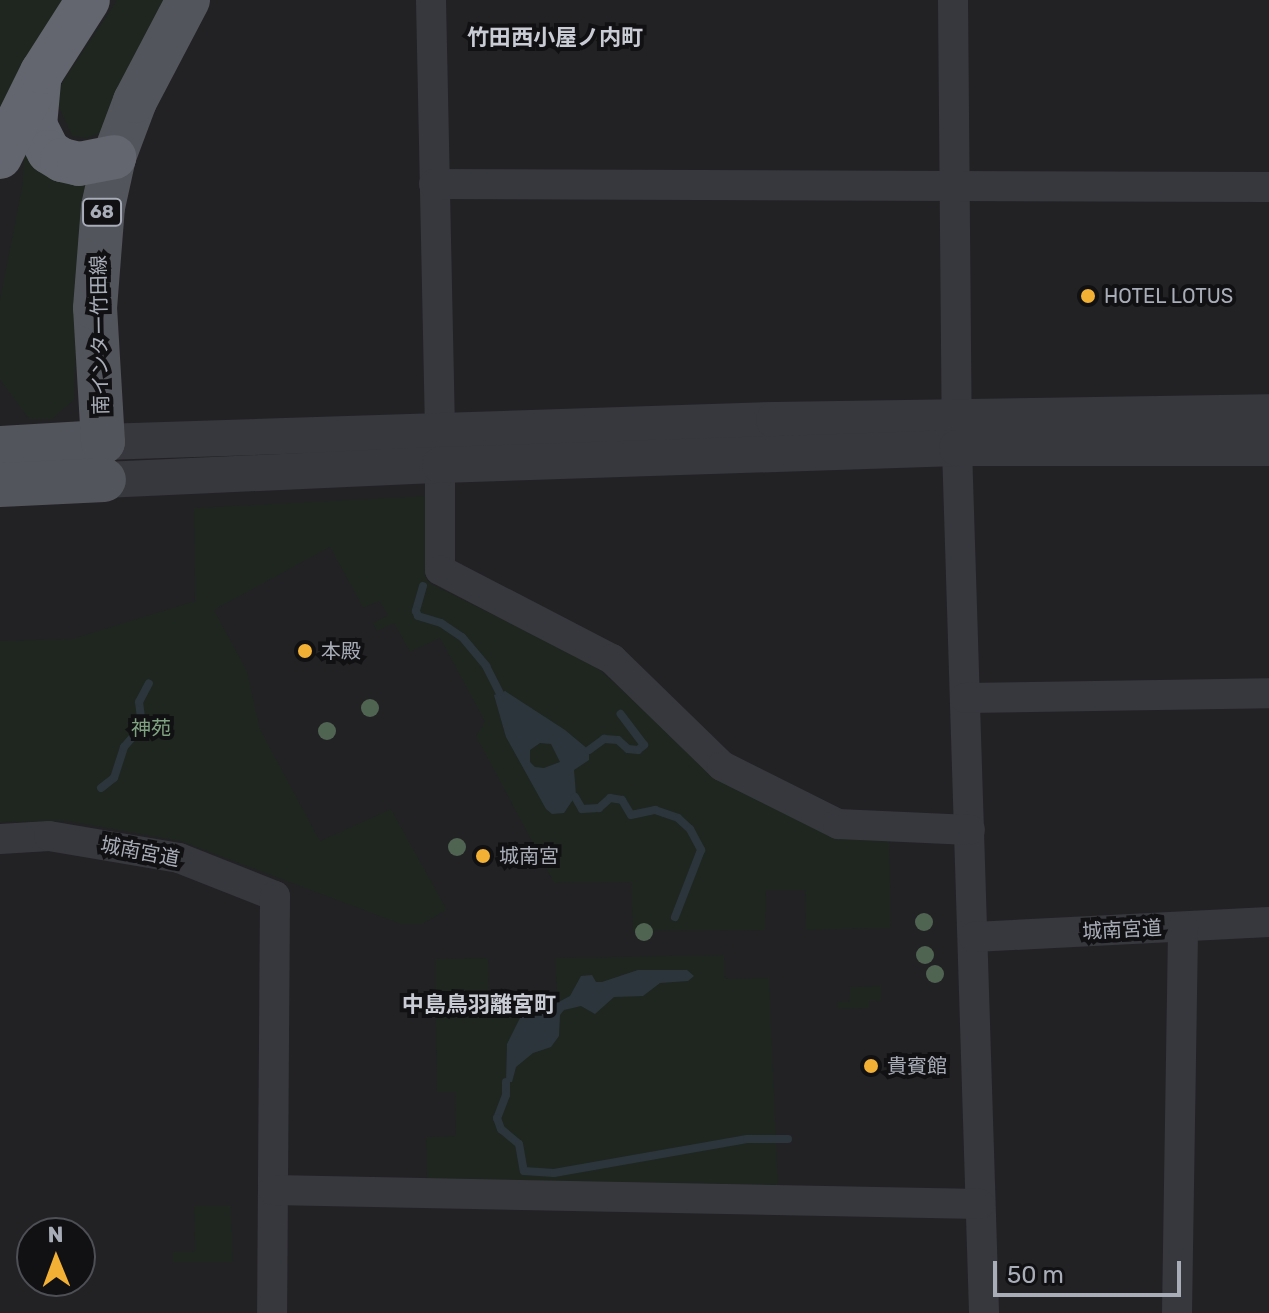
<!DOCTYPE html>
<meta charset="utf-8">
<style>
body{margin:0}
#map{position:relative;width:1269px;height:1313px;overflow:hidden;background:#161618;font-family:Rubik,"Noto Sans JP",sans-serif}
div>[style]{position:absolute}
.built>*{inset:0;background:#222225}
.green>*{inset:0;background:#1e261f}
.water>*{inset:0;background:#2c353c}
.stream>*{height:8px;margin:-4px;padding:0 4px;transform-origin:4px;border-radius:4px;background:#2c353c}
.minor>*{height:30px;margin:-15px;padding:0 15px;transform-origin:15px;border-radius:15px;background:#37383d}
.tertiary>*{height:36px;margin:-18px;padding:0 18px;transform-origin:18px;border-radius:18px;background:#37383d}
.primary>*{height:44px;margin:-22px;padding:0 22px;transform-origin:22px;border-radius:22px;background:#53555c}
.motorway>*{height:44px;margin:-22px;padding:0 22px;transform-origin:22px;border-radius:22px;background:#63666e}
.trees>*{width:18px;height:18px;margin:-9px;border-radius:50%;background:#506452}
.dots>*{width:22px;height:22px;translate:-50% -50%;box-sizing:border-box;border:4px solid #111113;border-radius:50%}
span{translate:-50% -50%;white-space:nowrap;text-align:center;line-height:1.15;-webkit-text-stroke:8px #111113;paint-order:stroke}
.shield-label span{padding:2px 6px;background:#111113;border:2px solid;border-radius:6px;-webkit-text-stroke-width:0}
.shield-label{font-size:18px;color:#a8adb8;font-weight:700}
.poi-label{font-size:20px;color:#a8adb8}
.left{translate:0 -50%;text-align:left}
.street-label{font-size:20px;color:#a8adb8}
.park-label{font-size:20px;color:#7fa381}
.neighbourhood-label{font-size:22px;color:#c9ccd4;font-weight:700}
.north{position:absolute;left:16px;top:1217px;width:80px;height:80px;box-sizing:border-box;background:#111113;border:2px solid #4d4f55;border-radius:50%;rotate:359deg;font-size:22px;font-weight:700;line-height:32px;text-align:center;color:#a8adb8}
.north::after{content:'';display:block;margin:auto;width:28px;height:36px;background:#f2b134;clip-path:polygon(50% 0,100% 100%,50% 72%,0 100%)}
.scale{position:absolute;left:993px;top:1261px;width:188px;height:36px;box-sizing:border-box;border:4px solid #a8adb8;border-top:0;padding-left:10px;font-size:24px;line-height:28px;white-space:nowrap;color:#a8adb8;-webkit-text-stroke:6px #111113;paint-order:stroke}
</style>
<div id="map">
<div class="built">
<i style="clip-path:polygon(evenodd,0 0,1269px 0,1269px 1313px,0 1313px,0 0,32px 1233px,80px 1233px,80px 1281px,32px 1281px,32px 1233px)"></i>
</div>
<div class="green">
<i style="clip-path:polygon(0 0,66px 0,0 116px)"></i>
<i style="clip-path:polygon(117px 0,170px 0,103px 133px,85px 138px,72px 136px,58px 105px,62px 83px)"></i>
<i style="clip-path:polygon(25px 141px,91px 180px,80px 234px,74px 400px,52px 419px,29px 419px,0 380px,0 300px,22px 187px)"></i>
<i style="clip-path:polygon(425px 496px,426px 578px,431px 584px,593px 664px,730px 786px,889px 838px,891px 928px,806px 930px,805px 890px,766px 890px,765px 930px,633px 931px,631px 882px,554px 883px,476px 736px,485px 722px,440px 638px,410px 652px,394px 623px,377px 631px,373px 623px,388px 615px,379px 601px,363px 608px,330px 547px,214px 610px,247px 671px,260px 729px,320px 841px,391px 809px,447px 910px,422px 924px,401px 924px,180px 841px,68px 821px,0 822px,0 641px,72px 639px,195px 601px,194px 508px)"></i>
<i style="clip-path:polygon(724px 955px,725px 979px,769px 978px,778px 1185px,427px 1179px,426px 1137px,456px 1136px,455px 1092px,437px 1092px,435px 959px,488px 958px,489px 994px,557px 993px,555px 958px)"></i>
<i style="clip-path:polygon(881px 986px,881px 1001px,869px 1001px,869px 1008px,838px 1009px,837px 1002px,850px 1001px,850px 987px)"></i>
<i style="clip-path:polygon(194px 1206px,231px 1206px,233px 1262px,173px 1262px,173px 1252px,195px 1251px)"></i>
</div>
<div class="water">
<i style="clip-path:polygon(evenodd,505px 691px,565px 730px,589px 750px,589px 760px,574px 770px,576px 795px,564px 813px,552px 814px,546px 809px,506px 737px,494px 695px,505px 691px,540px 743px,551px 744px,560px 762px,544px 768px,535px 767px,530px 762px,530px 750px,540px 743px)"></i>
<i style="clip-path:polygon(638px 970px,687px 970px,694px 976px,688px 981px,660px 983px,643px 996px,614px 997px,595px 1014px,581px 1006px,564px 1010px,560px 1015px,559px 1036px,551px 1047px,533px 1053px,516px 1067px,512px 1082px,506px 1082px,507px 1044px,524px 1010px,551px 1006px,570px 996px,581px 976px,592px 975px,596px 982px,602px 982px)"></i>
</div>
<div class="stream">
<i style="left:423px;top:586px;width:26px;rotate:106deg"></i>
<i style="left:416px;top:611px;width:5px;rotate:68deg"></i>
<i style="left:418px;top:616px;width:24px;rotate:17deg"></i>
<i style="left:441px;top:623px;width:25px;rotate:34deg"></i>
<i style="left:462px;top:637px;width:38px;rotate:50deg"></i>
<i style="left:486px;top:666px;width:29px;rotate:63deg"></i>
<i style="left:589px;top:750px;width:19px;rotate:-36deg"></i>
<i style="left:604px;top:739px;width:14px;rotate:4deg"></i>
<i style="left:618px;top:740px;width:13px;rotate:42deg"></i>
<i style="left:628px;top:749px;width:10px;rotate:6deg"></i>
<i style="left:638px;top:750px;width:8px;rotate:-40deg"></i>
<i style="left:644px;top:745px;width:39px;rotate:-127deg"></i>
<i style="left:101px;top:788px;width:16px;rotate:-38deg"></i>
<i style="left:114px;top:778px;width:33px;rotate:-72deg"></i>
<i style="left:124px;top:747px;width:28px;rotate:-49deg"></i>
<i style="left:142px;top:726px;width:24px;rotate:-97deg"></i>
<i style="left:139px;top:702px;width:21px;rotate:-62deg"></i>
<i style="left:575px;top:797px;width:14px;rotate:60deg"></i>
<i style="left:582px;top:809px;width:17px;rotate:-3deg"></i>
<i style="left:599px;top:808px;width:15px;rotate:-42deg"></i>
<i style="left:610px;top:798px;width:12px;rotate:9deg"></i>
<i style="left:622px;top:800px;width:17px;rotate:59deg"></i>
<i style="left:631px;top:815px;width:25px;rotate:-12deg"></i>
<i style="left:655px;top:810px;width:24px;rotate:19deg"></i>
<i style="left:678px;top:818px;width:16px;rotate:43deg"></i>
<i style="left:690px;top:829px;width:24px;rotate:62deg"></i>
<i style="left:701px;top:850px;width:72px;rotate:111.2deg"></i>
<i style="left:506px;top:1082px;width:13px;rotate:90deg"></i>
<i style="left:506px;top:1095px;width:25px;rotate:111deg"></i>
<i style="left:497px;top:1118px;width:12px;rotate:70deg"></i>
<i style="left:501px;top:1129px;width:23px;rotate:40deg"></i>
<i style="left:519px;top:1144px;width:27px;rotate:80deg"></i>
<i style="left:524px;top:1171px;width:30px;rotate:4deg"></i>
<i style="left:554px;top:1173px;width:196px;rotate:-10deg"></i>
<i style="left:747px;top:1139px;width:41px"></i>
</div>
<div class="minor">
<i style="left:431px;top:0;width:434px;rotate:88.8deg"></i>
<i style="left:953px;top:0;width:448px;rotate:89.5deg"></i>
<i style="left:957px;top:448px;width:865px;rotate:88.21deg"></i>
<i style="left:434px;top:184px;width:835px;rotate:0.21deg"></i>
<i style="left:440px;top:465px;width:105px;rotate:90deg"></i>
<i style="left:440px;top:570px;width:194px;rotate:27.4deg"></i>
<i style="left:612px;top:659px;width:153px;rotate:44.2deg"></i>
<i style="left:722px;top:766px;width:130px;rotate:26.6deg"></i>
<i style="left:838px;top:824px;width:132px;rotate:2.6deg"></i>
<i style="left:965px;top:698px;width:304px;rotate:-0.9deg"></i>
<i style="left:0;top:839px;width:49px;rotate:-3.5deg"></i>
<i style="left:49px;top:836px;width:132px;rotate:9.6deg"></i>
<i style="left:179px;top:858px;width:103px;rotate:21.6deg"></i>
<i style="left:275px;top:896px;width:417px;rotate:90.4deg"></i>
<i style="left:974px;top:937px;width:295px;rotate:-2.9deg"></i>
<i style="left:273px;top:1190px;width:707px;rotate:1.13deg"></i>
<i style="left:1177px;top:1313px;width:386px;rotate:-89.1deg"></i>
</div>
<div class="tertiary">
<i style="left:103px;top:442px;width:671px;rotate:-1.88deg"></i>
<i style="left:774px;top:420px;width:495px;rotate:-0.9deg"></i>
<i style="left:104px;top:480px;width:336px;rotate:-2.6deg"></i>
<i style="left:440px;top:465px;width:517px;rotate:-1.88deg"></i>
<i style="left:957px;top:448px;width:312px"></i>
</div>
<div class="primary">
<i style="left:0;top:448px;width:103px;rotate:-3.3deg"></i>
<i style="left:103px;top:442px;width:134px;rotate:-93.4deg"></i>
<i style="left:95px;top:308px;width:101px;rotate:-85.5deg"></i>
<i style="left:103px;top:207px;width:51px;rotate:-77.6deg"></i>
<i style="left:114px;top:157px;width:60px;rotate:-69.4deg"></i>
<i style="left:135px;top:101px;width:114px;rotate:-62.3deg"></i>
<i style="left:0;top:485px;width:104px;rotate:-2.8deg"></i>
</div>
<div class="motorway">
<i style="left:39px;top:82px;width:43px;rotate:95.3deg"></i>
<i style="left:35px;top:125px;width:30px;rotate:63deg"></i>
<i style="left:49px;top:152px;width:15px;rotate:32deg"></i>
<i style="left:62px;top:160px;width:17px;rotate:13deg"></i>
<i style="left:79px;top:164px;width:36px;rotate:-11deg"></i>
<i style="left:0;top:157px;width:95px;rotate:-63.7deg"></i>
<i style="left:42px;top:72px;width:85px;rotate:-57.4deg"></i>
</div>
<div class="trees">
<i style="left:370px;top:708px"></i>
<i style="left:327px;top:731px"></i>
<i style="left:457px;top:847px"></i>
<i style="left:924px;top:922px"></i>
<i style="left:644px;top:932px"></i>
<i style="left:925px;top:955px"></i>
<i style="left:935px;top:974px"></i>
</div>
<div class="dots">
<i style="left:1088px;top:296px;background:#f2b134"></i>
<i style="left:305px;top:651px;background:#f2b134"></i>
<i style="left:483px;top:856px;background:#f2b134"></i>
<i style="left:871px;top:1066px;background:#f2b134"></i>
</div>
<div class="shield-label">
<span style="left:102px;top:212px">68</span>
</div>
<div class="poi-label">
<span class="left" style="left:1104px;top:296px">HOTEL LOTUS</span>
<span class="left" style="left:321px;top:651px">本殿</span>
<span class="left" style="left:499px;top:856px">城南宮</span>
<span class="left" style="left:887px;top:1066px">貴賓館</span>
</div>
<div class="street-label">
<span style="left:100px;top:335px;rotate:-91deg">南インター竹田線</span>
<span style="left:140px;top:852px;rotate:11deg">城南宮道</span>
<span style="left:1122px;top:930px;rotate:-3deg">城南宮道</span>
</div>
<div class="park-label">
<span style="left:151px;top:728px">神苑</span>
</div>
<div class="neighbourhood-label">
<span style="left:555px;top:38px">竹田西小屋ノ内町</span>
<span style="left:479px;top:1005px">中島鳥羽離宮町</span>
</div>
<div class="north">N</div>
<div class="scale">50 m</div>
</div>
